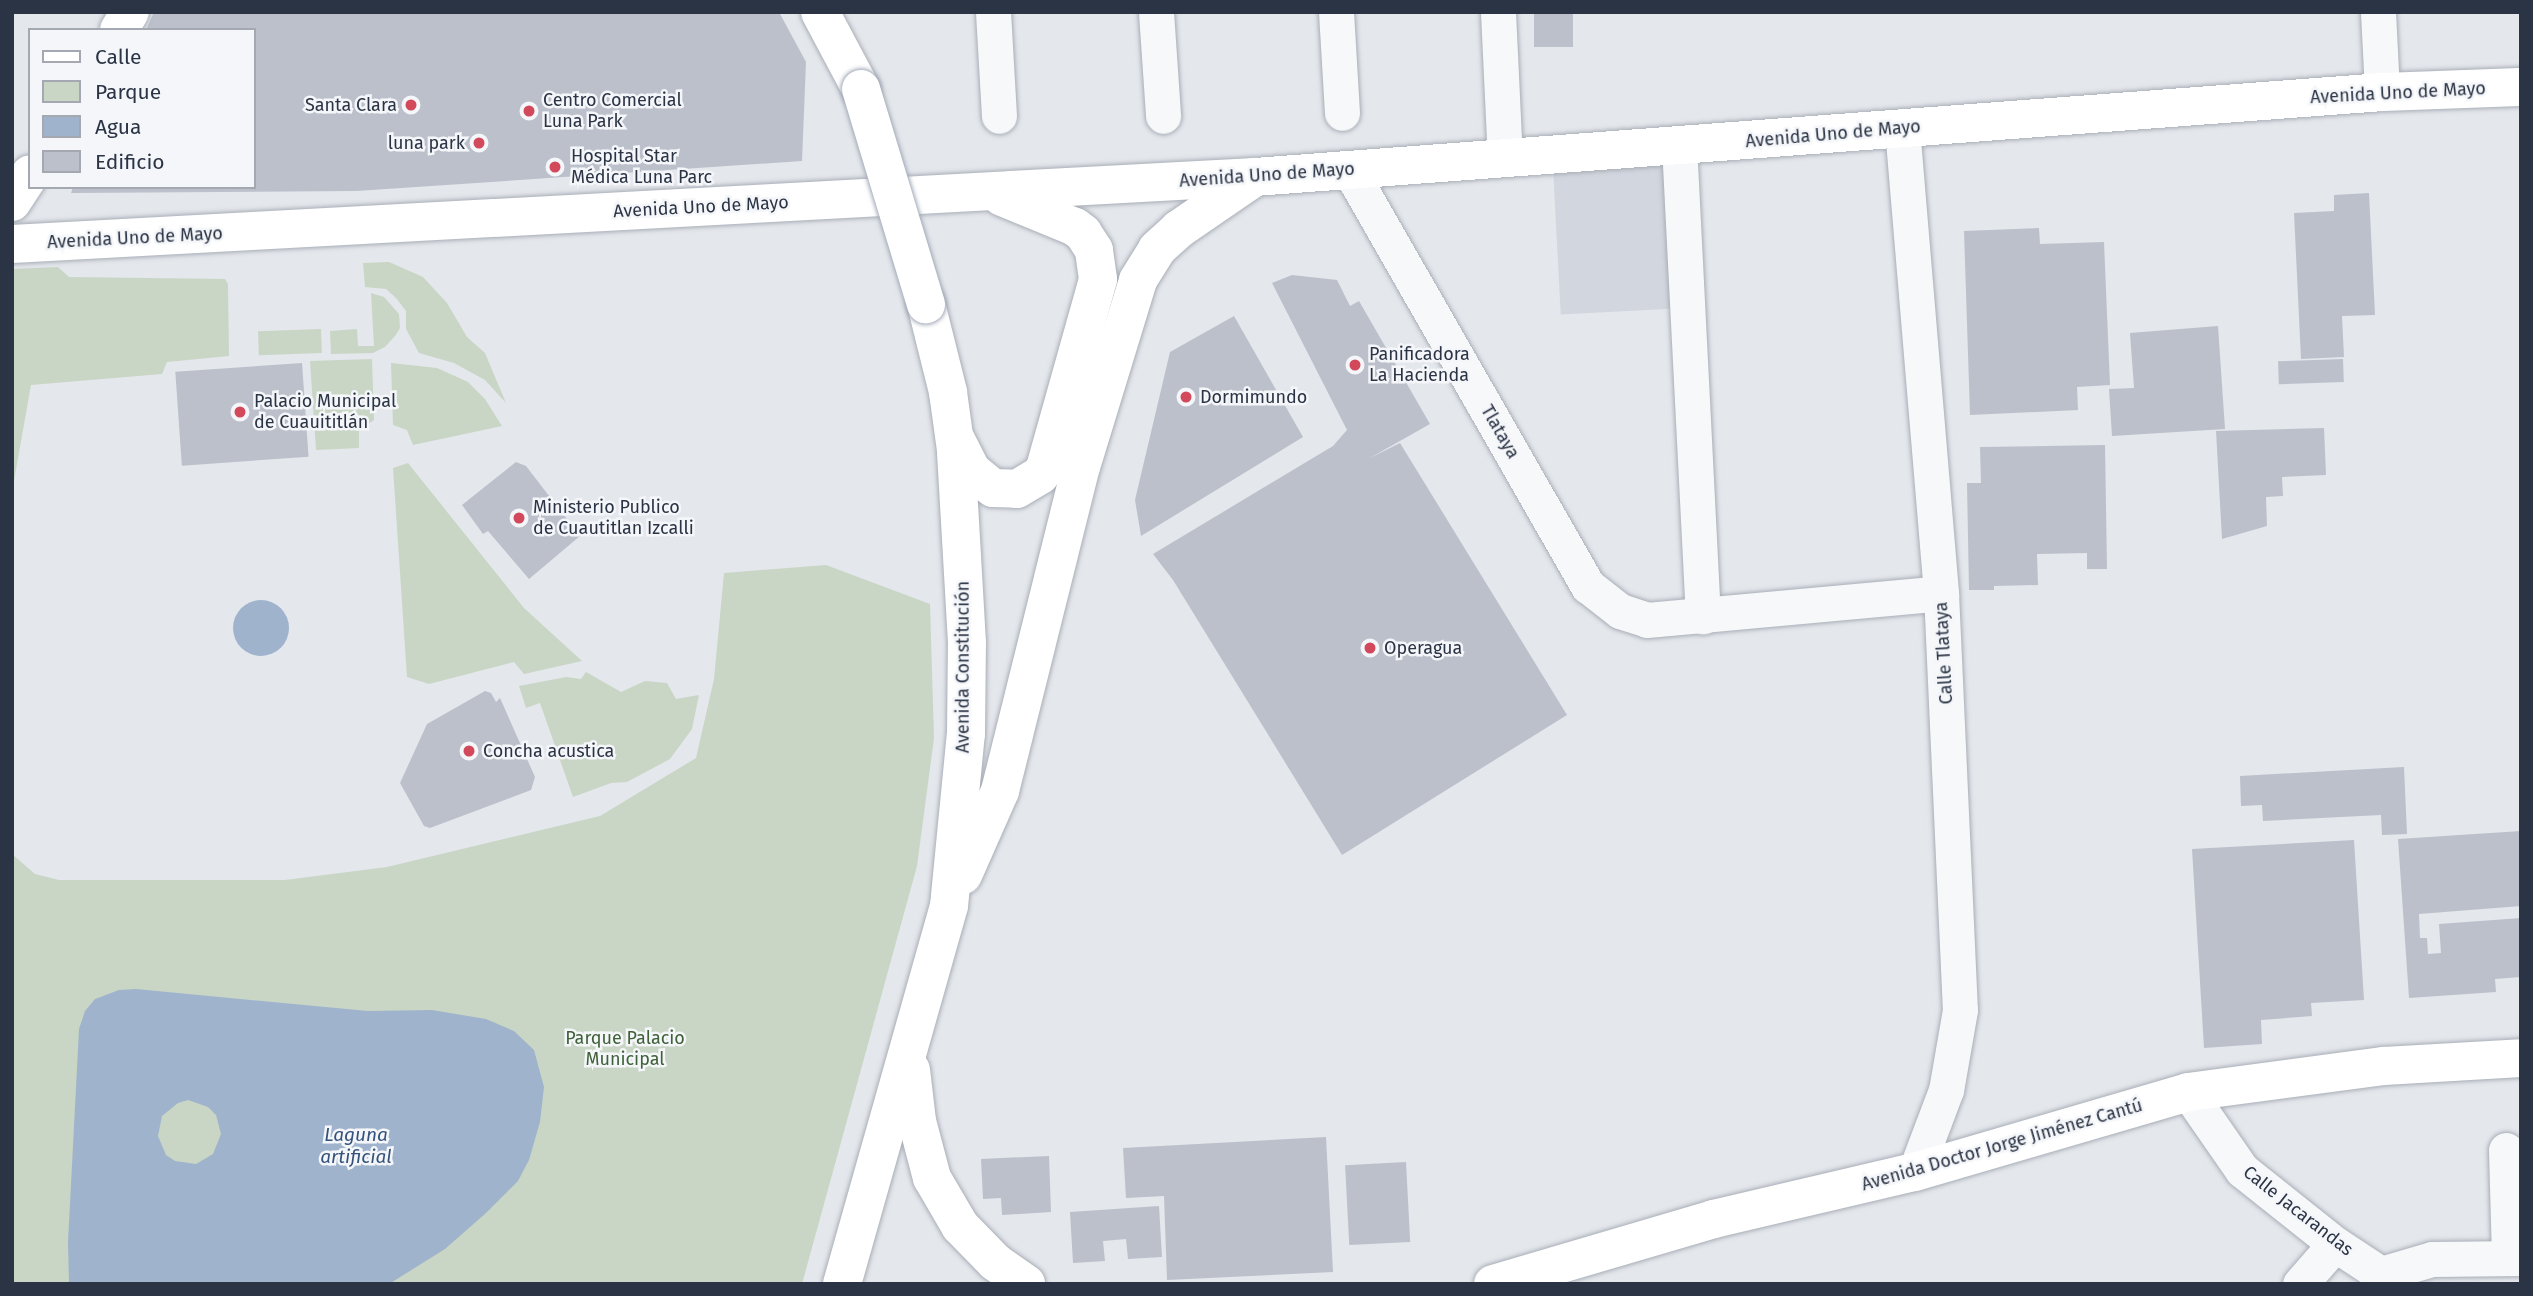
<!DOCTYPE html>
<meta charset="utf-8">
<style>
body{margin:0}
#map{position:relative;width:2533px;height:1296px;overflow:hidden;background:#e4e7ec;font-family:"Fira Sans",sans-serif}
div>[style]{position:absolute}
.built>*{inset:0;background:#d2d6de;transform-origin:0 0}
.green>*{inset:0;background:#c9d6c5;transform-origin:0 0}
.water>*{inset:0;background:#9fb4cc}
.round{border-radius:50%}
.building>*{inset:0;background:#bbc0ca;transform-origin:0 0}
.roads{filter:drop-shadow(0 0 2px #a9aeb7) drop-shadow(0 0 2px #a9aeb7)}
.minor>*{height:35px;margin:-17.5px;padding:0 17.5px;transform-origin:17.5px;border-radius:17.5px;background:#f7f8fa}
.major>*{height:38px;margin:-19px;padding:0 19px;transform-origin:19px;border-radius:19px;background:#fff}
.bridges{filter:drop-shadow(0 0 2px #a3abb8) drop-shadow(0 0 2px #a3abb8)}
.major-bridge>*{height:38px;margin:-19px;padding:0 19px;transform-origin:19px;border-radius:19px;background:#fff}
.dots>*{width:19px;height:19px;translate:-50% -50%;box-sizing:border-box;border:4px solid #f4f6f9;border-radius:50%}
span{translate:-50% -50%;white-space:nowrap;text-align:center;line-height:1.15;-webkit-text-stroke:5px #f4f6f9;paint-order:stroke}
.street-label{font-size:18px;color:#2b3445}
.poi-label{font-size:18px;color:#2b3445}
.left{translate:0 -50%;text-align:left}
.right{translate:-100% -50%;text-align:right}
.park-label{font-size:18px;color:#3f6138}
.water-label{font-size:19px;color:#34527a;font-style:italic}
.frame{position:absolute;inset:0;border:14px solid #2b3445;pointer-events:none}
.legend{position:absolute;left:28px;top:28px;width:228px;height:161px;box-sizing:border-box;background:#f4f6f9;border:2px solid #a4a8b1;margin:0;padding:9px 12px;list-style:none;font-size:21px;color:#2b3445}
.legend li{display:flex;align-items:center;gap:14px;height:35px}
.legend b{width:35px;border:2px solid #a4a8b1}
</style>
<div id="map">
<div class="built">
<i style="left:1663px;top:164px;width:145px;height:110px;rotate:87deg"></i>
</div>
<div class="green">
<i style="clip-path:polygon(389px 262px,423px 277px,447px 303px,467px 337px,485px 353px,506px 403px,485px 380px,454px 363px,419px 353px,406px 329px,406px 311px,396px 298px,386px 289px,365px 287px,363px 263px)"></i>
<i style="clip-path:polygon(58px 267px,69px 277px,225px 279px,228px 284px,229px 356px,167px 362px,162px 374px,31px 385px,12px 492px,12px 269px)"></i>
<i style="clip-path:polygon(371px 293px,384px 297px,399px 314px,400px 328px,395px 336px,385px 347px,373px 353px,331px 354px,330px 331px,357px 329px,358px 346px,374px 346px)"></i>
<i style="left:321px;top:329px;width:24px;height:63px;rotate:88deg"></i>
<i style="clip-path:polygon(372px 359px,374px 420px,359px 431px,359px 448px,316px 450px,310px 361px)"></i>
<i style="clip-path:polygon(391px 363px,437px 368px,468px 382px,485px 399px,502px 426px,413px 445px,407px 430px,393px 425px)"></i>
<i style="clip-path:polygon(408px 463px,524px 608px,582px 661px,524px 674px,514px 662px,429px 684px,407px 677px,393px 468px)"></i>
<i style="clip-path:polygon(826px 565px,930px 604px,934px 738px,917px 866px,802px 1284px,12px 1284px,12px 854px,35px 874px,59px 880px,285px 880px,387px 867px,600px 816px,696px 758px,714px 679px,724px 573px)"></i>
<i style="clip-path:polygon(586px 672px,621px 692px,645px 681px,667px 683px,676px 699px,699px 695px,692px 729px,670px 759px,627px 782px,611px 783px,573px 797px,540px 703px,526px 708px,519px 686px,566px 677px,581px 679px)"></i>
</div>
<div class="water">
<i class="round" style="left:233px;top:600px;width:56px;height:56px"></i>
<i style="clip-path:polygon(evenodd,136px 989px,368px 1011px,432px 1010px,486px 1019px,514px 1031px,534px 1050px,544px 1087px,540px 1122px,529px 1160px,518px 1181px,486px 1213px,445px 1249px,389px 1284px,69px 1284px,68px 1242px,79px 1029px,85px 1011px,95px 999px,119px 990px,136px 989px,188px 1100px,208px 1107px,216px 1115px,221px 1134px,213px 1154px,196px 1164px,175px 1161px,166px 1155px,158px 1136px,162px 1116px,178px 1103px,188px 1100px)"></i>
</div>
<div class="building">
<i style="clip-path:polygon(154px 12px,779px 12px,806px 62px,802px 161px,356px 191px,71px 193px,73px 187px,254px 187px,254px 30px,146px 30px)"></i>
<i style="left:1534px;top:12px;width:39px;height:35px"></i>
<i style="clip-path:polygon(2369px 193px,2375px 315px,2342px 316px,2344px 357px,2301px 359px,2294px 213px,2334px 211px,2334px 195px)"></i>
<i style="clip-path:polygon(2039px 228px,2040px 244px,2104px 242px,2110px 385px,2077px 387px,2078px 410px,1970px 415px,1964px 231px)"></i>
<i style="clip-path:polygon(1292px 275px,1337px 280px,1350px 306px,1359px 301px,1430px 424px,1368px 459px,1400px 443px,1567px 715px,1342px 855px,1173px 580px,1153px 554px,1333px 446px,1347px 430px,1272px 283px)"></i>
<i style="clip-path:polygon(1234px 316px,1303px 437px,1141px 536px,1135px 500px,1170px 352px)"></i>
<i style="clip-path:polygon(2218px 326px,2225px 429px,2112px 436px,2109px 389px,2134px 388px,2130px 333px)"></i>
<i style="left:2343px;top:359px;width:23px;height:65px;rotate:88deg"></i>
<i style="left:302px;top:363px;width:94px;height:127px;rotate:86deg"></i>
<i style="clip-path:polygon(2324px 428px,2326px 475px,2282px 477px,2283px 496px,2266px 497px,2267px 526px,2222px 539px,2216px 431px)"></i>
<i style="clip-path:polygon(2105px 445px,2107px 569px,2087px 569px,2087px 553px,2037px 554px,2038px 585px,1994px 586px,1994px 590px,1969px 590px,1967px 483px,1981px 483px,1980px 447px)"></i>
<i style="clip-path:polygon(516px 462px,526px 466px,580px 536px,529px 579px,488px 531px,483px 534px,462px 505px)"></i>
<i style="clip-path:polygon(485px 691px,491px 693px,496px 702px,500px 698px,535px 777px,531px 790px,430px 828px,424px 826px,400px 783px,427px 724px)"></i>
<i style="clip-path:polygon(2404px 767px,2407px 834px,2382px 835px,2381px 815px,2263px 821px,2262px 805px,2241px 806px,2240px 776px)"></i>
<i style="clip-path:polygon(2521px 831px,2521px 906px,2419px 914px,2420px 938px,2427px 938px,2428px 954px,2441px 953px,2439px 924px,2521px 918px,2521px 977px,2495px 979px,2496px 992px,2409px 998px,2398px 839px)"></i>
<i style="clip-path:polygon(2354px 840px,2364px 1000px,2311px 1003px,2312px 1016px,2261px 1020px,2262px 1044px,2204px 1048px,2192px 849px)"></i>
<i style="clip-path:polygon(1326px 1137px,1333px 1272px,1167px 1280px,1164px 1196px,1126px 1198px,1123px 1148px)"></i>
<i style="clip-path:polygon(1049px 1156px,1051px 1212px,1002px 1215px,1001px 1198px,983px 1199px,981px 1159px)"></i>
<i style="left:1406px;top:1162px;width:80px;height:61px;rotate:87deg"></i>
<i style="clip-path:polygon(1159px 1206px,1162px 1257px,1128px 1259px,1126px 1239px,1103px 1241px,1105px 1261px,1073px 1263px,1070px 1212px)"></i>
</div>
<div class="roads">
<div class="minor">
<i style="left:993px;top:12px;width:104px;rotate:86.7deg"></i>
<i style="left:1156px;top:12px;width:104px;rotate:86.1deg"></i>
<i style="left:1336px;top:12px;width:101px;rotate:86.6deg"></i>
<i style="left:1498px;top:12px;width:146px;rotate:87.3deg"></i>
<i style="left:2378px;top:12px;width:80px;rotate:87.1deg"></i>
<i style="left:1902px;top:128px;width:467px;rotate:85.2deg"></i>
<i style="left:1941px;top:593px;width:417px;rotate:87.4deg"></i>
<i style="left:1960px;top:1010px;width:81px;rotate:99.9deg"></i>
<i style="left:1946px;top:1090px;width:88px;rotate:110.7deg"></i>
<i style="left:1679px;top:144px;width:473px;rotate:87.1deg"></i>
<i style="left:1349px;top:169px;width:481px;rotate:60.2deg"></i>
<i style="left:1588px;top:586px;width:41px;rotate:38deg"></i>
<i style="left:1620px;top:611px;width:28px;rotate:18deg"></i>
<i style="left:1647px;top:620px;width:295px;rotate:-5.2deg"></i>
<i style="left:2188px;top:1092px;width:95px;rotate:55.3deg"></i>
<i style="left:2242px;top:1170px;width:119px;rotate:38.5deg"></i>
<i style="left:2335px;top:1244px;width:73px;rotate:33.3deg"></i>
<i style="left:2506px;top:1150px;width:108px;rotate:88.4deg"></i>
<i style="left:2381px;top:1274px;width:53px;rotate:-16.4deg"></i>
<i style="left:2432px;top:1259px;width:89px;rotate:-0.6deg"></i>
<i style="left:2300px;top:1284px;width:53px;rotate:-48.8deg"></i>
</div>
<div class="major">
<i style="left:820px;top:12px;width:87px;rotate:62deg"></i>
<i style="left:119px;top:30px;width:21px;rotate:-59deg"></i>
<i style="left:12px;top:202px;width:33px;rotate:-57deg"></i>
<i style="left:12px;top:244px;width:1245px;rotate:-3.09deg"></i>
<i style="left:1255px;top:177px;width:1130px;rotate:-4.31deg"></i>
<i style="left:2382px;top:92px;width:139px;rotate:-2.1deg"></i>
<i style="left:956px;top:440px;width:35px;rotate:63deg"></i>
<i style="left:972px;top:471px;width:27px;rotate:39deg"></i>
<i style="left:993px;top:488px;width:24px;rotate:2deg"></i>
<i style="left:1017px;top:489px;width:27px;rotate:-31deg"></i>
<i style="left:1040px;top:475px;width:9px;rotate:-54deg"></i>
<i style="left:1045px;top:468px;width:196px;rotate:-74.3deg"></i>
<i style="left:1098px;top:279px;width:29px;rotate:-98deg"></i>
<i style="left:1094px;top:250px;width:20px;rotate:-123deg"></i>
<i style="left:1083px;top:233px;width:10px;rotate:-143deg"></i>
<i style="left:1075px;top:227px;width:79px;rotate:-157.7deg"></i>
<i style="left:963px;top:875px;width:92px;rotate:-66.2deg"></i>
<i style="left:1000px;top:791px;width:334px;rotate:-76deg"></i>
<i style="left:1081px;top:467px;width:195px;rotate:-73deg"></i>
<i style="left:1138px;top:280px;width:36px;rotate:-58deg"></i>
<i style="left:1157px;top:249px;width:30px;rotate:-42deg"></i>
<i style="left:1179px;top:229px;width:92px;rotate:-34.4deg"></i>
<i style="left:911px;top:1070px;width:51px;rotate:83.3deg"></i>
<i style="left:917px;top:1121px;width:59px;rotate:75.3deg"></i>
<i style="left:932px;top:1178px;width:56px;rotate:59.7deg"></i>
<i style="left:960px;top:1226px;width:50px;rotate:45.8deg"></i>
<i style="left:995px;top:1262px;width:38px;rotate:35deg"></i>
<i style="left:842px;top:1284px;width:393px;rotate:-74.2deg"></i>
<i style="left:949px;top:906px;width:173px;rotate:-84.4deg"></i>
<i style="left:966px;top:734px;width:91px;rotate:-89.4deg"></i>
<i style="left:967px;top:643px;width:193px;rotate:-93.3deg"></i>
<i style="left:956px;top:450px;width:59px;rotate:-97.9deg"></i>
<i style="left:948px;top:392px;width:91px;rotate:-104deg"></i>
<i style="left:1493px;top:1284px;width:230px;rotate:-16.4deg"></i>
<i style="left:1714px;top:1219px;width:206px;rotate:-13.2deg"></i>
<i style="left:1915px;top:1172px;width:284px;rotate:-16.3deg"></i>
<i style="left:2188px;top:1092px;width:198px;rotate:-7.6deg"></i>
<i style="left:2384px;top:1066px;width:137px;rotate:-3.3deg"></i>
</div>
</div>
<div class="bridges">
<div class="major-bridge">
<i style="left:861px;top:89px;width:225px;rotate:73.2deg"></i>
</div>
</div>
<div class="dots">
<i style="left:411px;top:105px;background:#d1495b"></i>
<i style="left:529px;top:111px;background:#d1495b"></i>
<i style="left:479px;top:143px;background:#d1495b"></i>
<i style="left:555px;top:167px;background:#d1495b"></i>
<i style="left:1355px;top:365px;background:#d1495b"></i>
<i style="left:1186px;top:397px;background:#d1495b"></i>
<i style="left:240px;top:412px;background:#d1495b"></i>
<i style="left:519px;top:518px;background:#d1495b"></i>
<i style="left:1370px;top:648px;background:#d1495b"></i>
<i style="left:469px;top:751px;background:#d1495b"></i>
</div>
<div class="street-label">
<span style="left:2398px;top:93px;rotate:-3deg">Avenida Uno de Mayo</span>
<span style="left:1833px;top:134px;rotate:-5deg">Avenida Uno de Mayo</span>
<span style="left:1267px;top:175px;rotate:-4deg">Avenida Uno de Mayo</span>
<span style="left:701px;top:207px;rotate:-3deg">Avenida Uno de Mayo</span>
<span style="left:135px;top:238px;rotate:-3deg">Avenida Uno de Mayo</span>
<span style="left:1500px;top:432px;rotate:60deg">Tlataya</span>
<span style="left:1944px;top:653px;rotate:-93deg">Calle Tlataya</span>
<span style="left:963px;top:667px;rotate:-90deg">Avenida Constitución</span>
<span style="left:2002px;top:1145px;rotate:-16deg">Avenida Doctor Jorge Jiménez Cantú</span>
<span style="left:2298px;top:1211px;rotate:38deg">Calle Jacarandas</span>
</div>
<div class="poi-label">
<span class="left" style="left:543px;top:111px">Centro Comercial<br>Luna Park</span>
<span class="right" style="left:397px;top:105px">Santa Clara</span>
<span class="right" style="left:465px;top:143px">luna park</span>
<span class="left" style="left:571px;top:167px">Hospital Star<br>Médica Luna Parc</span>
<span class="left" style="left:1369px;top:365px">Panificadora<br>La Hacienda</span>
<span class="left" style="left:1200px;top:397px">Dormimundo</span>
<span class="left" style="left:254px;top:412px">Palacio Municipal<br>de Cuauititlán</span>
<span class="left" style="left:533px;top:518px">Ministerio Publico<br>de Cuautitlan Izcalli</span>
<span class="left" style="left:1384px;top:648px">Operagua</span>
<span class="left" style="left:483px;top:751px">Concha acustica</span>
</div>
<div class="park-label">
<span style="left:625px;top:1049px">Parque Palacio<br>Municipal</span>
</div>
<div class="water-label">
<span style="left:356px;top:1146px">Laguna<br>artificial</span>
</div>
<div class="frame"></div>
<ul class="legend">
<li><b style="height:9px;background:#fff"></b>Calle</li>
<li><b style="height:19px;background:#c9d6c5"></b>Parque</li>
<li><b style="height:19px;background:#9fb4cc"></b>Agua</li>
<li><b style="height:19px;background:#bbc0ca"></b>Edificio</li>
</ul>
</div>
